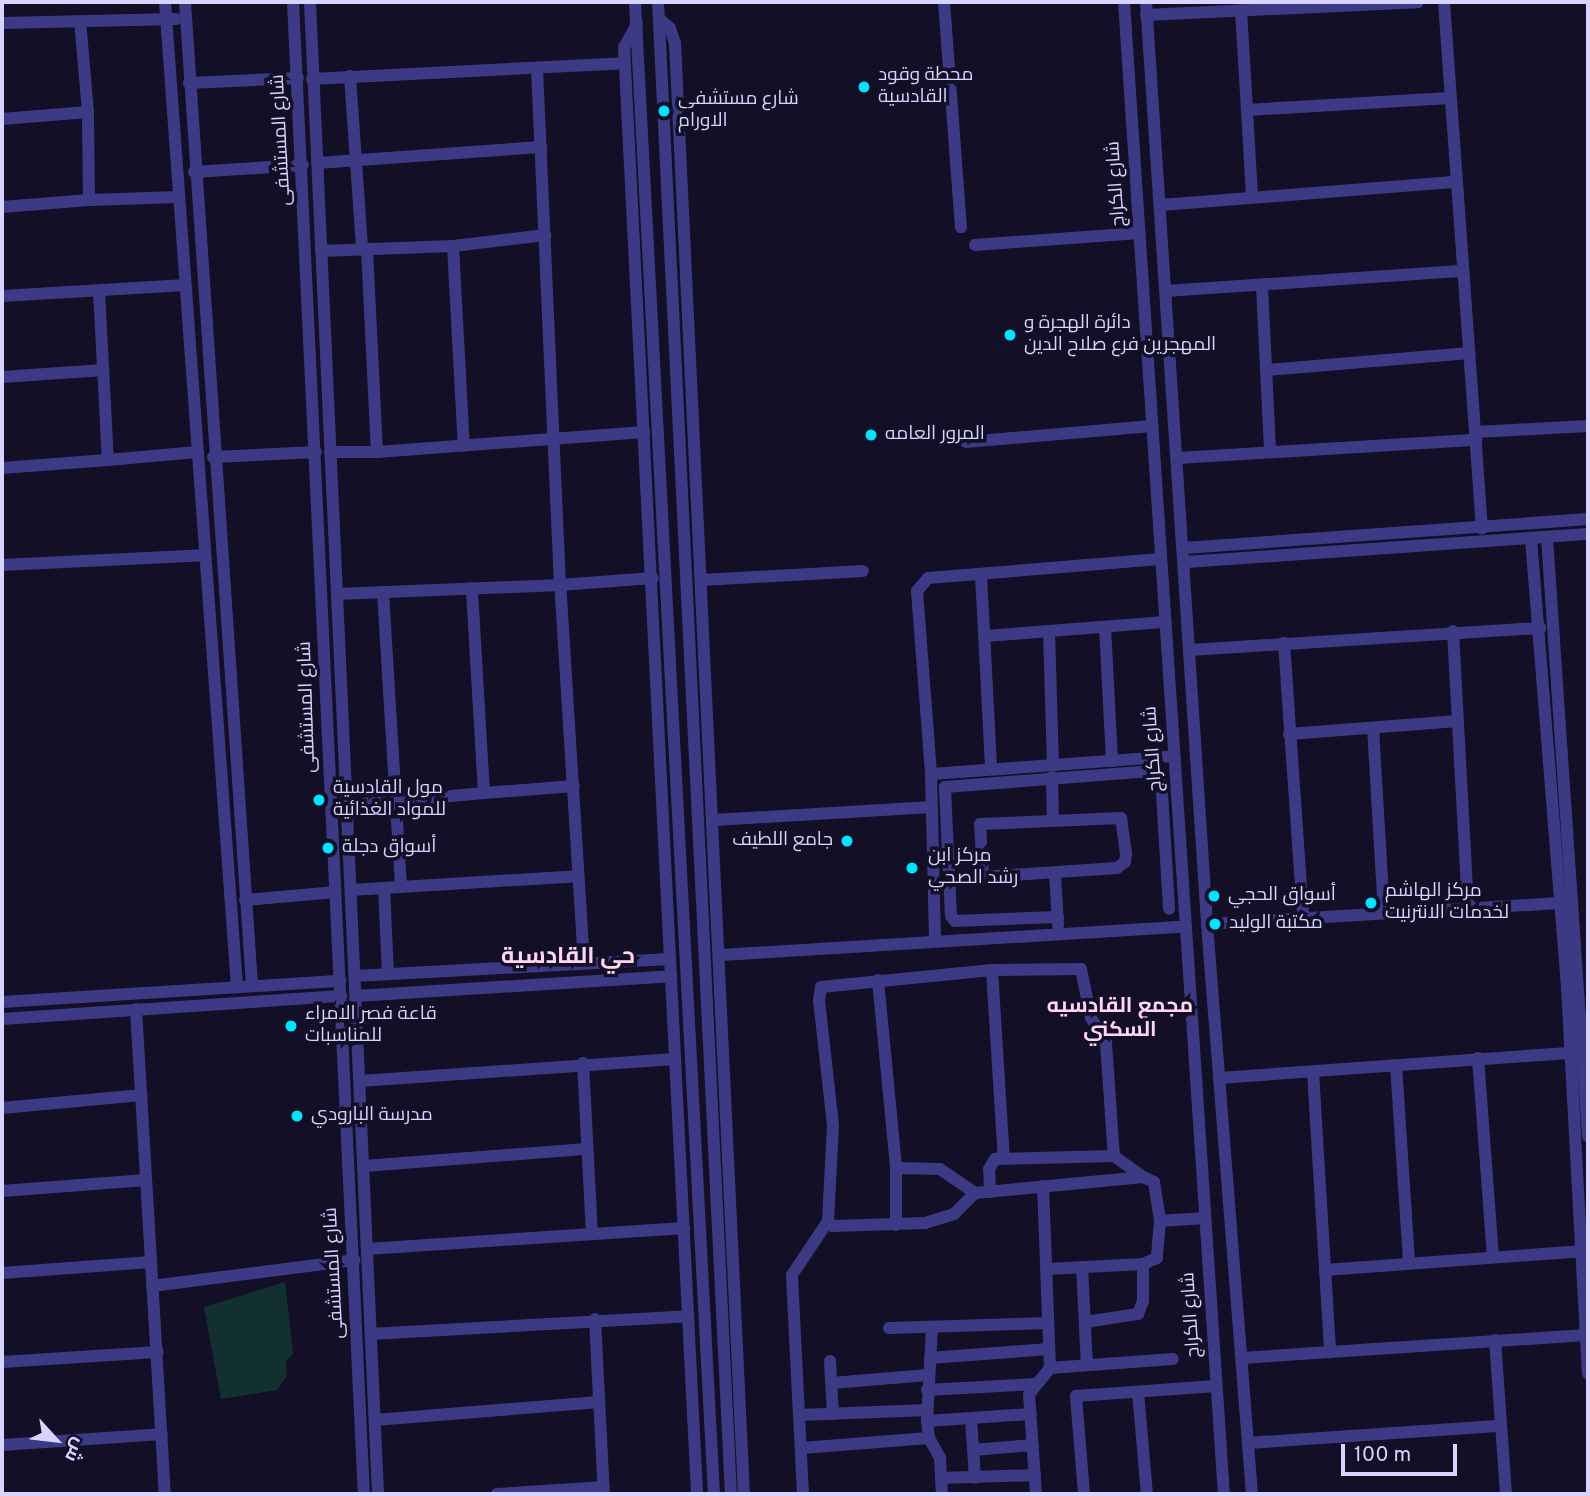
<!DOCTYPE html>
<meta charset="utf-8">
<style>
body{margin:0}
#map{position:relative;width:1590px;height:1496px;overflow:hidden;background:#130f26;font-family:Overpass,Cairo,sans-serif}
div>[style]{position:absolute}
.green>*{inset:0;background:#12302f}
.minor>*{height:12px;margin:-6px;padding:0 6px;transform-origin:6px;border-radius:6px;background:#3d3a85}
.dots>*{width:19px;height:19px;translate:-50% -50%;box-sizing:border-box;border:4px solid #130f26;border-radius:50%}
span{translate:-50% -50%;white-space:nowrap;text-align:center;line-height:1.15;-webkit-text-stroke:7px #130f26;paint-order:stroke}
.poi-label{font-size:19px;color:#d9d4ff}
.left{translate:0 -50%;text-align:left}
.right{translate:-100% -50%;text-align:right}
.street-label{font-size:19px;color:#d9d4ff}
.neighbourhood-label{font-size:21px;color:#ffd6f0;font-weight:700}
.quarter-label{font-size:23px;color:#ffd6f0;font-weight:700}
.frame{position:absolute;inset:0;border:4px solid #d9d4ff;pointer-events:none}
.north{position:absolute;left:21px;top:1405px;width:70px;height:70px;-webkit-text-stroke:5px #130f26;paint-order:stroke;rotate:117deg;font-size:19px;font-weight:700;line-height:28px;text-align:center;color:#d9d4ff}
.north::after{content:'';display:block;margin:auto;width:24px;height:32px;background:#d9d4ff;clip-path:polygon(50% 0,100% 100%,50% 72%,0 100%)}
.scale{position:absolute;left:1341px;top:1444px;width:116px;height:32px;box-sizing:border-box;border:4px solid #d9d4ff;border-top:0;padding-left:9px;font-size:21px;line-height:24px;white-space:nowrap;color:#d9d4ff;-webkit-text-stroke:5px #130f26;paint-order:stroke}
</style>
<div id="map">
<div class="green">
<i style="clip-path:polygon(285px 1282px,293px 1354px,286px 1361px,287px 1376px,277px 1390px,221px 1399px,204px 1307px)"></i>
</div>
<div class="minor">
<i style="left:165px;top:2px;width:988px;rotate:85.82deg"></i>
<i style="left:185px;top:2px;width:986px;rotate:86.1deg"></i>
<i style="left:293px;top:2px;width:1494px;rotate:87.28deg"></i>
<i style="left:310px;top:2px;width:1494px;rotate:87.39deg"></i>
<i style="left:635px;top:2px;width:1494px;rotate:86.97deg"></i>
<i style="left:658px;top:2px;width:1494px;rotate:87.2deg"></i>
<i style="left:944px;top:2px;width:226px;rotate:85.7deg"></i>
<i style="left:1124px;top:2px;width:1495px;rotate:86.17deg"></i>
<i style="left:1146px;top:2px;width:924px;rotate:86.21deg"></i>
<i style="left:1207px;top:924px;width:572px;rotate:85.49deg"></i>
<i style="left:1444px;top:2px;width:528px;rotate:85.88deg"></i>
<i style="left:1241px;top:10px;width:185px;rotate:86.6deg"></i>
<i style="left:1146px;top:15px;width:272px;rotate:-2.7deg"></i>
<i style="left:659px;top:19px;width:14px;rotate:39deg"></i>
<i style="left:670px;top:28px;width:16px;rotate:72deg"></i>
<i style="left:675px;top:43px;width:1453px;rotate:87.28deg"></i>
<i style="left:2px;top:23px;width:174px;rotate:-1.3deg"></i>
<i style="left:637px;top:24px;width:26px;rotate:119deg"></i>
<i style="left:624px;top:47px;width:1449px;rotate:87.11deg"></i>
<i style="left:350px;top:76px;width:173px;rotate:86deg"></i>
<i style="left:312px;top:79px;width:313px;rotate:-2.9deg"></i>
<i style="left:189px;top:83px;width:109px;rotate:-2.6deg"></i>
<i style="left:1247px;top:110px;width:203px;rotate:-3.4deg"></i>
<i style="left:2px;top:119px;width:86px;rotate:-4.7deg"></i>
<i style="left:88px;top:112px;width:91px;rotate:-95deg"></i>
<i style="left:317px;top:163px;width:225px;rotate:-4.1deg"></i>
<i style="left:194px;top:172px;width:109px;rotate:-3.7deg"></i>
<i style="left:89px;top:200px;width:90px;rotate:-1.9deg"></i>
<i style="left:1161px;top:205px;width:296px;rotate:-4.5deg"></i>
<i style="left:2px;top:207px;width:87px;rotate:-4.6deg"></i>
<i style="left:89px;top:200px;width:88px;rotate:-90.7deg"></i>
<i style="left:975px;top:245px;width:165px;rotate:-4.2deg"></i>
<i style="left:453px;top:246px;width:200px;rotate:86.9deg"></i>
<i style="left:367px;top:249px;width:203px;rotate:87.2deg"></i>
<i style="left:321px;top:251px;width:132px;rotate:-2.2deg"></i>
<i style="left:453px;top:246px;width:93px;rotate:-6.8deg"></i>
<i style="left:1262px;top:286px;width:166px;rotate:87.2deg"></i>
<i style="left:99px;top:291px;width:169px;rotate:87deg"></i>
<i style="left:108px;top:460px;width:89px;rotate:-5.1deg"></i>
<i style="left:1166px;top:291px;width:298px;rotate:-3.9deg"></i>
<i style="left:2px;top:296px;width:184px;rotate:-3.4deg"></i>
<i style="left:1266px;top:370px;width:204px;rotate:-4.8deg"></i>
<i style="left:2px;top:377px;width:102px;rotate:-3.9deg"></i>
<i style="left:1476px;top:432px;width:112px;rotate:-3.1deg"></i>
<i style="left:966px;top:442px;width:187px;rotate:-4.9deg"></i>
<i style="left:330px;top:452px;width:47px"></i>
<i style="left:377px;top:452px;width:268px;rotate:-4.3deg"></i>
<i style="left:213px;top:457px;width:103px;rotate:-2.8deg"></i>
<i style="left:1178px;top:458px;width:299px;rotate:-3.5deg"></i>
<i style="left:2px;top:468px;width:106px;rotate:-4.3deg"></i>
<i style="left:1547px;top:538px;width:600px;rotate:86.08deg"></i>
<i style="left:1531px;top:539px;width:449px;rotate:85.4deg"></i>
<i style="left:1567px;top:987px;width:387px;rotate:86.9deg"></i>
<i style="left:1184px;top:548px;width:405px;rotate:-4.1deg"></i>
<i style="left:1160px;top:559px;width:233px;rotate:175.3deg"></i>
<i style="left:928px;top:578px;width:17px;rotate:130deg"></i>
<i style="left:917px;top:591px;width:184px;rotate:85.6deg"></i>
<i style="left:931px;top:774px;width:244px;rotate:-4.2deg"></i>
<i style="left:1186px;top:562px;width:403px;rotate:-4deg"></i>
<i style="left:2px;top:565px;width:202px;rotate:-2.8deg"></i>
<i style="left:981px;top:575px;width:194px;rotate:87deg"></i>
<i style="left:702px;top:580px;width:161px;rotate:-3.2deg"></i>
<i style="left:383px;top:592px;width:295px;rotate:86.5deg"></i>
<i style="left:337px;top:594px;width:223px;rotate:-2.3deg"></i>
<i style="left:560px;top:585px;width:517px;rotate:-92.55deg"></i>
<i style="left:1105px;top:627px;width:134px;rotate:87deg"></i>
<i style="left:1049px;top:631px;width:134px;rotate:88.3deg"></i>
<i style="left:1453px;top:631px;width:277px;rotate:86.9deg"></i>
<i style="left:986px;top:636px;width:180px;rotate:-4.5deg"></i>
<i style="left:1284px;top:643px;width:276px;rotate:86deg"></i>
<i style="left:1190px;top:650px;width:351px;rotate:-3.6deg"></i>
<i style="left:1373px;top:728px;width:185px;rotate:86.6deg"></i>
<i style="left:1289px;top:734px;width:169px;rotate:-4.4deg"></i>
<i style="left:931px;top:774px;width:166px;rotate:88.6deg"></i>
<i style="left:1052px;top:777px;width:43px;rotate:88.7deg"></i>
<i style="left:484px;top:793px;width:90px;rotate:-4.4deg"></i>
<i style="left:348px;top:805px;width:137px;rotate:-5deg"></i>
<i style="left:484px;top:793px;width:205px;rotate:-93.4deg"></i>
<i style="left:1121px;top:818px;width:36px;rotate:82deg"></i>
<i style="left:1126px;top:854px;width:8px;rotate:97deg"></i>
<i style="left:1125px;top:862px;width:10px;rotate:143deg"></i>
<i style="left:1117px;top:868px;width:134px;rotate:176.2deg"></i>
<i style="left:983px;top:877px;width:53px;rotate:-93.2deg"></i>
<i style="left:980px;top:824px;width:141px;rotate:-2.4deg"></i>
<i style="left:714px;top:820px;width:218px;rotate:-3.4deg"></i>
<i style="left:1055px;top:874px;width:51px;rotate:86.6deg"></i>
<i style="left:384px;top:888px;width:86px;rotate:87.3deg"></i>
<i style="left:351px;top:890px;width:227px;rotate:-3.5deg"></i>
<i style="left:245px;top:900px;width:91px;rotate:-5deg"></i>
<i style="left:1058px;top:917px;width:103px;rotate:177.8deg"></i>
<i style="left:955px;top:921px;width:6px;rotate:-129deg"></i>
<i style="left:951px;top:916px;width:129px;rotate:-92.7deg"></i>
<i style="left:945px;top:787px;width:210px;rotate:-4.4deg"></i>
<i style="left:1154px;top:771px;width:9px;rotate:41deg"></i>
<i style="left:1161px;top:777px;width:132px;rotate:86.5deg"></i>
<i style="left:1207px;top:924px;width:353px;rotate:-3.4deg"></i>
<i style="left:721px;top:955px;width:465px;rotate:-3.5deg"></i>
<i style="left:584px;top:963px;width:379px;rotate:-93.6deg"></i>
<i style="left:560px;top:585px;width:93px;rotate:-4.3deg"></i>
<i style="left:992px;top:970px;width:189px;rotate:86.4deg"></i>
<i style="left:355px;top:976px;width:315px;rotate:-3.1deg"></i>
<i style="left:878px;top:980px;width:189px;rotate:84.5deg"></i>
<i style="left:896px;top:1168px;width:57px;rotate:90deg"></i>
<i style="left:356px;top:996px;width:316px;rotate:-3.6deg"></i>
<i style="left:2px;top:1002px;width:339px;rotate:-3.6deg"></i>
<i style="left:136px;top:1009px;width:486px;rotate:86.6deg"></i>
<i style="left:2px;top:1019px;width:340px;rotate:-3.9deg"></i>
<i style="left:1478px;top:1058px;width:199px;rotate:85.7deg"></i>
<i style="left:583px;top:1063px;width:170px;rotate:87deg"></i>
<i style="left:1396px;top:1065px;width:198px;rotate:86.2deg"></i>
<i style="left:1313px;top:1072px;width:281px;rotate:86.5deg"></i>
<i style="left:1330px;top:1352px;width:257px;rotate:-3.8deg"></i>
<i style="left:1219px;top:1078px;width:354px;rotate:-4.1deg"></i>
<i style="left:360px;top:1081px;width:316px;rotate:-4deg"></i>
<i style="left:2px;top:1108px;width:140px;rotate:-5.3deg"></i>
<i style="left:364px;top:1166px;width:223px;rotate:-4.4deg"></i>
<i style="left:896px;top:1168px;width:44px;rotate:1.3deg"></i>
<i style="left:940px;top:1169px;width:42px;rotate:34.4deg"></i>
<i style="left:975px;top:1193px;width:169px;rotate:-5.4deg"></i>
<i style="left:1143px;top:1177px;width:12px;rotate:24deg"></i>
<i style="left:1154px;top:1182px;width:39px;rotate:81deg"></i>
<i style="left:1160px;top:1221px;width:37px;rotate:95deg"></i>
<i style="left:1157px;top:1258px;width:15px;rotate:157deg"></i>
<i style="left:1143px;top:1264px;width:96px;rotate:177deg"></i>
<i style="left:1043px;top:1186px;width:182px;rotate:87.8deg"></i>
<i style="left:2px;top:1191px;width:144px;rotate:-4.4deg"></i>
<i style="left:990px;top:1192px;width:23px;rotate:-92deg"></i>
<i style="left:989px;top:1169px;width:12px;rotate:-59deg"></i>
<i style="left:995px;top:1159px;width:119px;rotate:-1.4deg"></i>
<i style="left:828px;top:1221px;width:6px;rotate:51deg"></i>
<i style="left:832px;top:1226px;width:93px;rotate:-1.8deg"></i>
<i style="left:925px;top:1223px;width:30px;rotate:-17deg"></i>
<i style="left:954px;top:1214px;width:30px;rotate:-45deg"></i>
<i style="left:1160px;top:1221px;width:45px;rotate:-3.8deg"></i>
<i style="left:367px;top:1249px;width:318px;rotate:-3.8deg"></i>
<i style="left:1082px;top:1267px;width:98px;rotate:87.1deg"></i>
<i style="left:1325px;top:1270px;width:257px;rotate:-4.2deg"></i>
<i style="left:2px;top:1273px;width:149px;rotate:-4.2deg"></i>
<i style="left:152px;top:1286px;width:204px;rotate:-7.3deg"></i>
<i style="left:595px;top:1319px;width:175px;rotate:87.1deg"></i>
<i style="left:1085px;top:1322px;width:54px;rotate:-8.6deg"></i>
<i style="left:1138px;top:1314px;width:14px;rotate:-69deg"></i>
<i style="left:1143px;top:1301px;width:37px;rotate:-90deg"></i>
<i style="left:932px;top:1327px;width:94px;rotate:93deg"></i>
<i style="left:927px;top:1421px;width:17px;rotate:83deg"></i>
<i style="left:929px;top:1438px;width:23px;rotate:61deg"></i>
<i style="left:940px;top:1458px;width:36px;rotate:87deg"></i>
<i style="left:889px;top:1328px;width:159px;rotate:-1.8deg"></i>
<i style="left:371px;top:1334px;width:318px;rotate:-3.2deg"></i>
<i style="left:1495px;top:1340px;width:154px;rotate:85.9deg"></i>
<i style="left:930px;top:1358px;width:119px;rotate:-4.3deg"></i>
<i style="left:1242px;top:1358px;width:88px;rotate:-3.9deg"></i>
<i style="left:830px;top:1361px;width:53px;rotate:86.8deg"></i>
<i style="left:2px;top:1362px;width:156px;rotate:-3.7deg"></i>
<i style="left:832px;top:1383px;width:96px;rotate:-4.8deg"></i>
<i style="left:927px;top:1390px;width:107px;rotate:-3.2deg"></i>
<i style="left:1138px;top:1392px;width:102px;rotate:85deg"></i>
<i style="left:799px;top:1415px;width:128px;rotate:-2.2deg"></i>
<i style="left:971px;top:1418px;width:60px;rotate:86.2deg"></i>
<i style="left:375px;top:1420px;width:225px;rotate:-4.6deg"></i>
<i style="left:927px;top:1421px;width:104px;rotate:-3.9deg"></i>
<i style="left:1248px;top:1443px;width:253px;rotate:-3.9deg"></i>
<i style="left:2px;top:1445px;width:160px;rotate:-3.9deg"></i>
<i style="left:802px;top:1448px;width:127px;rotate:-4.5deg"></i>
<i style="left:973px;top:1450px;width:60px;rotate:-4.8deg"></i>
<i style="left:941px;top:1478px;width:94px;rotate:-1.8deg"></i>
<i style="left:497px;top:1494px;width:107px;rotate:-3.7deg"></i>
<i style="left:803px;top:1494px;width:219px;rotate:-92.9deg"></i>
<i style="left:792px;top:1275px;width:65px;rotate:-56.3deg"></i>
<i style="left:828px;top:1221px;width:96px;rotate:-87deg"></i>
<i style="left:833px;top:1125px;width:125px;rotate:-96.4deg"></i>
<i style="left:819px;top:1001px;width:14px;rotate:-82deg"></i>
<i style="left:821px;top:987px;width:172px;rotate:-5.7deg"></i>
<i style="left:992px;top:970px;width:89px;rotate:-0.6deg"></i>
<i style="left:1081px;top:969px;width:50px;rotate:78.5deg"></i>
<i style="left:1091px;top:1018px;width:29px;rotate:59deg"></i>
<i style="left:1106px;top:1043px;width:113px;rotate:86deg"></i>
<i style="left:1114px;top:1156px;width:36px;rotate:36deg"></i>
<i style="left:1036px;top:1494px;width:100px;rotate:-94deg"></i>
<i style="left:1029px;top:1394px;width:33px;rotate:-51deg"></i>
<i style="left:1050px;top:1368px;width:123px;rotate:-4.2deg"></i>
<i style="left:1084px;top:1494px;width:98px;rotate:-94.7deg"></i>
<i style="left:1076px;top:1396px;width:140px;rotate:-4.1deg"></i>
</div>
<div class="dots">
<i style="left:864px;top:87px;background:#00e5ff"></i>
<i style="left:664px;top:111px;background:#00e5ff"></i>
<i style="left:1010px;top:335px;background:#00e5ff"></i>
<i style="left:871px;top:435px;background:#00e5ff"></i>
<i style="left:319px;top:800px;background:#00e5ff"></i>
<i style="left:847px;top:841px;background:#00e5ff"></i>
<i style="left:328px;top:848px;background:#00e5ff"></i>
<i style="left:912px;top:868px;background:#00e5ff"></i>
<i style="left:1214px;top:896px;background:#00e5ff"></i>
<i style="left:1371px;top:903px;background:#00e5ff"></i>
<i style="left:1215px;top:924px;background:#00e5ff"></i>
<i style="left:291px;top:1026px;background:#00e5ff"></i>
<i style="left:297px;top:1116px;background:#00e5ff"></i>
</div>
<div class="poi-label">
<span class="left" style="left:878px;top:87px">محطة وقود<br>القادسية</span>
<span class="left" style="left:678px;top:111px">شارع مستشفى<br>الاورام</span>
<span class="left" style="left:1024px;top:335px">دائرة الهجرة و<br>المهجرين فرع صلاح الدين</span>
<span class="left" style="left:885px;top:435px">المرور العامه</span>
<span class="left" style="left:333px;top:800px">مول القادسية<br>للمواد الغذائية</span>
<span class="right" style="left:833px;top:841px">جامع اللطیف</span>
<span class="left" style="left:342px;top:848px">أسواق دجلة</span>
<span class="left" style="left:928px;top:868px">مركز ابن<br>رشد الصحي</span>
<span class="left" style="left:1385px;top:903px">مركز الهاشم<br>لخدمات الانترنيت</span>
<span class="left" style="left:1228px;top:896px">أسواق الحجي</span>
<span class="left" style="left:1229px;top:924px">مكتبة الوليد</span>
<span class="left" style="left:305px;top:1026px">قاعة فصر الامراء<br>للمناسبات</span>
<span class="left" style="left:311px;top:1116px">مدرسة البارودي</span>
</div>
<div class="street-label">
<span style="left:282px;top:140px;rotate:-93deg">شارع المستشفى</span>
<span style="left:1117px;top:184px;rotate:-94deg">شارع الكراج</span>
<span style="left:308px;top:707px;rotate:-92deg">شارع المستشفى</span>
<span style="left:1154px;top:749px;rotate:-94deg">شارع الكراج</span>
<span style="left:335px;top:1273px;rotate:-93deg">شارع المستشفى</span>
<span style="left:1192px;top:1315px;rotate:-94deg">شارع الكراج</span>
</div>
<div class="neighbourhood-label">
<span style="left:1120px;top:1019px">مجمع القادسيه<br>السكني</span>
</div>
<div class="quarter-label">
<span style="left:568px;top:958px">حي القادسية</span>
</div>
<div class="frame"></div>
<div class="north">ش</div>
<div class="scale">100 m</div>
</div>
